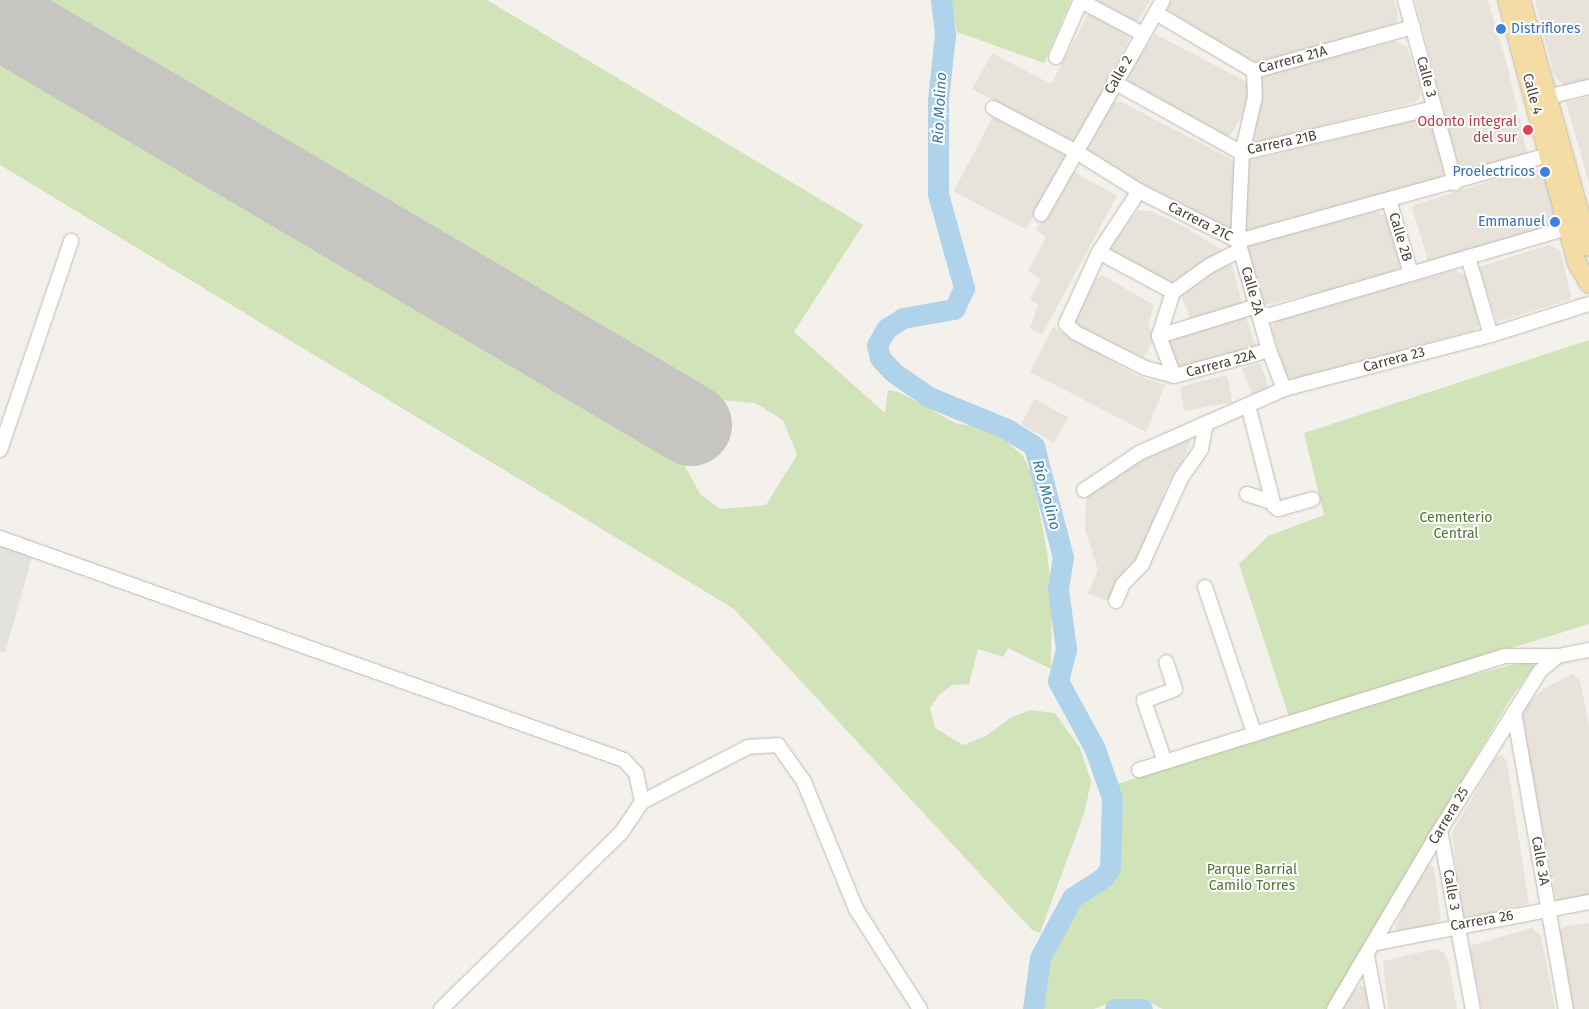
<!DOCTYPE html>
<meta charset="utf-8">
<style>
body{margin:0}
#map{position:relative;width:1589px;height:1009px;overflow:hidden;background:#f4f1ec;font-family:"Fira Sans",sans-serif}
div>[style]{position:absolute}
.residential>*{inset:0;background:#e8e3da;transform-origin:0 0}
.green>*{inset:0;background:#d1e4b9}
.parking>*{inset:0;background:#e3e2df}
.river>*{height:21px;margin:-10.5px;padding:0 10.5px;transform-origin:10.5px;border-radius:10.5px;background:#afd3ea}
.runway>*{height:82px;margin:-41px;padding:0 41px;transform-origin:41px;border-radius:41px;background:#c6c5c2}
.roads{filter:drop-shadow(0 0 1px #bfb9af) drop-shadow(0 0 1px #bfb9af)}
.minor>*{height:14px;margin:-7px;padding:0 7px;transform-origin:7px;border-radius:7px;background:#fff}
.major>*{height:18px;margin:-9px;padding:0 9px;transform-origin:9px;border-radius:9px;background:#f5dca4}
.dots>*{width:14px;height:14px;translate:-50% -50%;box-sizing:border-box;border:2px solid #fff;border-radius:50%}
span{translate:-50% -50%;white-space:nowrap;text-align:center;line-height:1.15;-webkit-text-stroke:4px #fff;paint-order:stroke}
.shop-label{font-size:14px;color:#366cbe}
.left{translate:0 -50%;text-align:left}
.right{translate:-100% -50%;text-align:right}
.street-label{font-size:14px;color:#48423a}
.health-label{font-size:14px;color:#be3a42}
.park-label{font-size:14px;color:#4d7532}
.water-label{font-size:15px;color:#3b79a2;font-style:italic}
</style>
<div id="map">
<div class="residential">
<i style="clip-path:polygon(1082px 0,1150px 0,1133px 30px)"></i>
<i style="clip-path:polygon(1169px 0,1394px 0,1398px 12px,1397px 21px,1385px 30px,1252px 63px,1170px 13px,1167px 8px)"></i>
<i style="clip-path:polygon(1415px 0,1488px 0,1509px 72px,1528px 157px,1470px 175px,1459px 168px)"></i>
<i style="clip-path:polygon(1535px 0,1589px 0,1589px 81px,1564px 85px,1554px 75px)"></i>
<i style="clip-path:polygon(1089px 13px,1131px 36px,1074px 144px,972px 89px,992px 53px,1051px 84px)"></i>
<i style="clip-path:polygon(1155px 34px,1247px 82px,1247px 107px,1231px 134px,1226px 137px,1129px 85px,1128px 74px)"></i>
<i style="clip-path:polygon(1396px 41px,1407px 47px,1420px 89px,1420px 97px,1415px 102px,1251px 144px,1260px 79px,1265px 74px)"></i>
<i style="clip-path:polygon(1589px 97px,1589px 184px,1566px 102px)"></i>
<i style="clip-path:polygon(1114px 102px,1122px 102px,1231px 159px,1235px 165px,1232px 227px,1228px 232px,1223px 232px,1085px 153px,1109px 105px)"></i>
<i style="left:993px;top:117px;width:82px;height:84px;rotate:28deg"></i>
<i style="clip-path:polygon(1420px 119px,1430px 121px,1444px 171px,1442px 178px,1244px 234px,1247px 161px)"></i>
<i style="clip-path:polygon(1532px 168px,1544px 171px,1558px 213px,1557px 224px,1432px 264px,1428px 261px,1412px 208px,1414px 205px)"></i>
<i style="clip-path:polygon(1069px 169px,1117px 196px,1042px 335px,1030px 328px,1038px 305px,1030px 299px,1041px 280px,1028px 271px,1046px 237px,1036px 230px)"></i>
<i style="clip-path:polygon(1138px 210px,1151px 211px,1183px 226px,1224px 251px,1172px 287px,1112px 253px,1111px 246px)"></i>
<i style="clip-path:polygon(1374px 211px,1386px 216px,1400px 265px,1398px 272px,1375px 280px,1264px 305px,1246px 251px,1247px 245px)"></i>
<i style="clip-path:polygon(1549px 245px,1560px 250px,1571px 296px,1569px 300px,1497px 322px,1479px 267px)"></i>
<i style="clip-path:polygon(1226px 262px,1232px 264px,1242px 305px,1191px 320px,1181px 295px)"></i>
<i style="clip-path:polygon(1455px 270px,1467px 276px,1479px 319px,1478px 326px,1473px 331px,1294px 379px,1286px 376px,1272px 329px,1275px 320px)"></i>
<i style="clip-path:polygon(1102px 275px,1154px 305px,1148px 326px,1156px 337px,1140px 363px,1133px 364px,1072px 322px,1096px 278px)"></i>
<i style="clip-path:polygon(1246px 317px,1256px 347px,1177px 373px,1166px 343px,1168px 338px)"></i>
<i style="clip-path:polygon(1053px 327px,1138px 376px,1165px 385px,1146px 432px,1030px 372px)"></i>
<i style="clip-path:polygon(1260px 363px,1270px 392px,1252px 395px,1242px 368px)"></i>
<i style="clip-path:polygon(1225px 375px,1228px 378px,1232px 402px,1184px 411px,1180px 387px)"></i>
<i style="left:1035px;top:399px;width:38px;height:29px;rotate:29deg"></i>
<i style="clip-path:polygon(1181px 437px,1191px 440px,1181px 465px,1165px 488px,1156px 523px,1136px 560px,1110px 601px,1088px 594px,1098px 570px,1085px 530px,1086px 495px,1114px 475px)"></i>
<i style="clip-path:polygon(1573px 674px,1580px 681px,1589px 727px,1589px 899px,1557px 902px,1520px 717px,1521px 711px,1543px 689px)"></i>
<i style="clip-path:polygon(1502px 755px,1507px 762px,1529px 904px,1466px 919px,1461px 912px,1452px 832px,1496px 757px)"></i>
<i style="clip-path:polygon(1428px 863px,1434px 868px,1441px 919px,1434px 925px,1394px 931px,1408px 895px)"></i>
<i style="clip-path:polygon(1589px 923px,1589px 1009px,1572px 1009px,1559px 931px,1566px 926px)"></i>
<i style="clip-path:polygon(1532px 928px,1541px 936px,1555px 1009px,1482px 1009px,1470px 950px,1472px 945px)"></i>
<i style="clip-path:polygon(1434px 949px,1444px 952px,1449px 965px,1457px 1009px,1388px 1009px,1383px 961px)"></i>
<i style="clip-path:polygon(1361px 985px,1365px 988px,1369px 1009px,1342px 1009px,1354px 990px)"></i>
</div>
<div class="green">
<i style="clip-path:polygon(45px 0,487px 0,863px 225px,794px 332px,885px 413px,888px 390px,899px 392px,955px 423px,981px 428px,1002px 437px,1023px 456px,1033px 477px,1047px 552px,1052px 595px,1051px 669px,1008px 648px,1003px 657px,978px 649px,969px 684px,952px 685px,939px 695px,930px 708px,935px 728px,963px 745px,986px 736px,1010px 718px,1030px 710px,1055px 713px,1080px 748px,1091px 781px,1085px 811px,1040px 933px,1032px 930px,734px 609px,0 165px,0 57px,683px 462px,700px 494px,720px 509px,766px 505px,797px 455px,783px 420px,755px 403px,721px 400px)"></i>
<i style="clip-path:polygon(951px 0,1071px 0,1044px 63px,957px 32px)"></i>
<i style="clip-path:polygon(1589px 340px,1589px 624px,1289px 717px,1239px 564px,1268px 536px,1324px 515px,1304px 433px)"></i>
<i style="clip-path:polygon(1524px 662px,1531px 662px,1534px 666px,1509px 701px,1327px 1009px,1163px 1009px,1143px 999px,1119px 999px,1094px 1009px,1040px 1009px,1052px 951px,1074px 909px,1115px 875px,1118px 809px,1114px 785px,1291px 728px,1457px 679px)"></i>
</div>
<div class="parking">
<i style="clip-path:polygon(0 546px,32px 557px,5px 653px,0 651px)"></i>
</div>
<div class="river">
<i style="left:941px;top:0;width:35px;rotate:83deg"></i>
<i style="left:945px;top:35px;width:64px;rotate:96.2deg"></i>
<i style="left:938px;top:99px;width:95px;rotate:90deg"></i>
<i style="left:938px;top:194px;width:98px;rotate:74.5deg"></i>
<i style="left:964px;top:288px;width:23px;rotate:115deg"></i>
<i style="left:954px;top:309px;width:52px;rotate:170deg"></i>
<i style="left:903px;top:318px;width:20px;rotate:147deg"></i>
<i style="left:886px;top:329px;width:18px;rotate:119deg"></i>
<i style="left:877px;top:345px;width:13px;rotate:77deg"></i>
<i style="left:880px;top:358px;width:19px;rotate:47deg"></i>
<i style="left:893px;top:372px;width:44px;rotate:34.8deg"></i>
<i style="left:929px;top:397px;width:84px;rotate:22.3deg"></i>
<i style="left:1007px;top:429px;width:32px;rotate:32deg"></i>
<i style="left:1034px;top:446px;width:115px;rotate:75.4deg"></i>
<i style="left:1063px;top:557px;width:32px;rotate:99deg"></i>
<i style="left:1058px;top:589px;width:61px;rotate:82.4deg"></i>
<i style="left:1066px;top:649px;width:33px;rotate:104deg"></i>
<i style="left:1058px;top:681px;width:77px;rotate:61.4deg"></i>
<i style="left:1095px;top:749px;width:52px;rotate:70.9deg"></i>
<i style="left:1112px;top:798px;width:70px;rotate:91.6deg"></i>
<i style="left:1110px;top:868px;width:11px;rotate:124deg"></i>
<i style="left:1104px;top:877px;width:38px;rotate:147deg"></i>
<i style="left:1072px;top:898px;width:68px;rotate:118.1deg"></i>
<i style="left:1040px;top:958px;width:51px;rotate:97.8deg"></i>
<i style="left:1115px;top:1009px;width:27px"></i>
</div>
<div class="runway">
<i style="left:0;top:18px;width:802px;rotate:30.5deg"></i>
</div>
<div class="roads">
<div class="minor">
<i style="left:1405px;top:0;width:190px;rotate:74.7deg"></i>
<i style="left:1081px;top:1px;width:70px;rotate:28deg"></i>
<i style="left:1156px;top:13px;width:114px;rotate:30.6deg"></i>
<i style="left:1254px;top:71px;width:165px;rotate:-15.5deg"></i>
<i style="left:1056px;top:57px;width:62px;rotate:-66.3deg"></i>
<i style="left:1254px;top:71px;width:26px;rotate:88deg"></i>
<i style="left:1255px;top:97px;width:57px;rotate:103.1deg"></i>
<i style="left:1242px;top:153px;width:88px;rotate:92.6deg"></i>
<i style="left:1238px;top:241px;width:113px;rotate:74.1deg"></i>
<i style="left:1269px;top:350px;width:42px;rotate:69deg"></i>
<i style="left:1114px;top:82px;width:146px;rotate:29deg"></i>
<i style="left:1242px;top:153px;width:197px;rotate:-13.2deg"></i>
<i style="left:1547px;top:97px;width:43px;rotate:-13.4deg"></i>
<i style="left:993px;top:108px;width:93px;rotate:27.7deg"></i>
<i style="left:1075px;top:151px;width:75px;rotate:32deg"></i>
<i style="left:1139px;top:191px;width:111px;rotate:26.8deg"></i>
<i style="left:1238px;top:241px;width:323px;rotate:-15.5deg"></i>
<i style="left:1139px;top:191px;width:73px;rotate:123.3deg"></i>
<i style="left:1099px;top:252px;width:79px;rotate:114.6deg"></i>
<i style="left:1066px;top:324px;width:13px;rotate:42deg"></i>
<i style="left:1076px;top:333px;width:77px;rotate:26.9deg"></i>
<i style="left:1145px;top:368px;width:30px;rotate:15deg"></i>
<i style="left:1174px;top:376px;width:98px;rotate:-15.3deg"></i>
<i style="left:1389px;top:200px;width:77px;rotate:73.4deg"></i>
<i style="left:1041px;top:214px;width:246px;rotate:-60.3deg"></i>
<i style="left:1099px;top:252px;width:84px;rotate:28.4deg"></i>
<i style="left:1468px;top:257px;width:81px;rotate:73.6deg"></i>
<i style="left:1260px;top:318px;width:321px;rotate:-16.3deg"></i>
<i style="left:1159px;top:336px;width:102px;rotate:-17deg"></i>
<i style="left:1174px;top:376px;width:43px;rotate:-110.6deg"></i>
<i style="left:1159px;top:336px;width:46px;rotate:-72.3deg"></i>
<i style="left:1173px;top:292px;width:44px;rotate:-35.8deg"></i>
<i style="left:1209px;top:266px;width:35px;rotate:-27deg"></i>
<i style="left:1248px;top:405px;width:104px;rotate:75.6deg"></i>
<i style="left:1274px;top:506px;width:5px;rotate:37deg"></i>
<i style="left:1278px;top:509px;width:36px;rotate:-16deg"></i>
<i style="left:0;top:450px;width:221px;rotate:-71.2deg"></i>
<i style="left:1084px;top:490px;width:66px;rotate:-33.9deg"></i>
<i style="left:1139px;top:453px;width:158px;rotate:-23.8deg"></i>
<i style="left:1284px;top:389px;width:214px;rotate:-14.6deg"></i>
<i style="left:1491px;top:335px;width:103px;rotate:-17.6deg"></i>
<i style="left:1247px;top:494px;width:25px;rotate:18deg"></i>
<i style="left:0;top:538px;width:662px;rotate:19.58deg"></i>
<i style="left:624px;top:760px;width:18px;rotate:47deg"></i>
<i style="left:636px;top:773px;width:30px;rotate:78deg"></i>
<i style="left:1205px;top:587px;width:154px;rotate:71.4deg"></i>
<i style="left:1116px;top:601px;width:18px;rotate:-68deg"></i>
<i style="left:1123px;top:584px;width:28px;rotate:-46deg"></i>
<i style="left:1142px;top:564px;width:94px;rotate:-65.6deg"></i>
<i style="left:1181px;top:478px;width:35px;rotate:-55deg"></i>
<i style="left:1201px;top:449px;width:26px;rotate:-79deg"></i>
<i style="left:1514px;top:712px;width:302px;rotate:80.1deg"></i>
<i style="left:1165px;top:762px;width:65px;rotate:-109deg"></i>
<i style="left:1144px;top:701px;width:33px;rotate:-21deg"></i>
<i style="left:1175px;top:689px;width:28px;rotate:-108deg"></i>
<i style="left:1139px;top:770px;width:384px;rotate:-17.3deg"></i>
<i style="left:1506px;top:656px;width:52px"></i>
<i style="left:1440px;top:830px;width:182px;rotate:79.6deg"></i>
<i style="left:1376px;top:943px;width:217px;rotate:-10.9deg"></i>
<i style="left:1367px;top:956px;width:54px;rotate:79.3deg"></i>
<i style="left:441px;top:1009px;width:252px;rotate:-44.4deg"></i>
<i style="left:621px;top:833px;width:37px;rotate:-56deg"></i>
<i style="left:642px;top:802px;width:119px;rotate:-27.4deg"></i>
<i style="left:748px;top:747px;width:30px;rotate:-4deg"></i>
<i style="left:778px;top:745px;width:45px;rotate:54.9deg"></i>
<i style="left:804px;top:782px;width:137px;rotate:67.7deg"></i>
<i style="left:856px;top:909px;width:119px;rotate:57.4deg"></i>
<i style="left:1334px;top:1009px;width:208px;rotate:-59.4deg"></i>
<i style="left:1440px;top:830px;width:188px;rotate:-57.8deg"></i>
<i style="left:1540px;top:671px;width:23px;rotate:-40deg"></i>
<i style="left:1558px;top:656px;width:32px;rotate:-11deg"></i>
</div>
<div class="major">
<i style="left:1507px;top:0;width:272px;rotate:75.1deg"></i>
<i style="left:1577px;top:263px;width:24px;rotate:60deg"></i>
<i style="left:1521px;top:0;width:256px;rotate:74.6deg"></i>
</div>
</div>
<div class="dots">
<i style="left:1501px;top:29px;background:#3f7fe0"></i>
<i style="left:1528px;top:130px;background:#e0444e"></i>
<i style="left:1545px;top:172px;background:#3f7fe0"></i>
<i style="left:1555px;top:222px;background:#3f7fe0"></i>
</div>
<div class="shop-label">
<span class="left" style="left:1511px;top:29px">Distriflores</span>
<span class="right" style="left:1535px;top:172px">Proelectricos</span>
<span class="right" style="left:1545px;top:222px">Emmanuel</span>
</div>
<div class="street-label">
<span style="left:1293px;top:60px;rotate:-15deg">Carrera 21A</span>
<span style="left:1119px;top:75px;rotate:-60deg">Calle 2</span>
<span style="left:1426px;top:77px;rotate:75deg">Calle 3</span>
<span style="left:1532px;top:94px;rotate:75deg">Calle 4</span>
<span style="left:1282px;top:143px;rotate:-12deg">Carrera 21B</span>
<span style="left:1200px;top:222px;rotate:27deg">Carrera 21C</span>
<span style="left:1400px;top:237px;rotate:73deg">Calle 2B</span>
<span style="left:1252px;top:291px;rotate:74deg">Calle 2A</span>
<span style="left:1394px;top:360px;rotate:-15deg">Carrera 23</span>
<span style="left:1221px;top:364px;rotate:-15deg">Carrera 22A</span>
<span style="left:1449px;top:816px;rotate:-59deg">Carrera 25</span>
<span style="left:1540px;top:861px;rotate:80deg">Calle 3A</span>
<span style="left:1451px;top:890px;rotate:80deg">Calle 3</span>
<span style="left:1482px;top:921px;rotate:-10deg">Carrera 26</span>
</div>
<div class="health-label">
<span class="right" style="left:1517px;top:130px">Odonto integral<br>del sur</span>
</div>
<div class="park-label">
<span style="left:1456px;top:526px">Cementerio<br>Central</span>
<span style="left:1252px;top:878px">Parque Barrial<br>Camilo Torres</span>
</div>
<div class="water-label">
<span style="left:940px;top:108px;rotate:-87deg">Río Molino</span>
<span style="left:1046px;top:495px;rotate:75deg">Río Molino</span>
</div>
</div>
